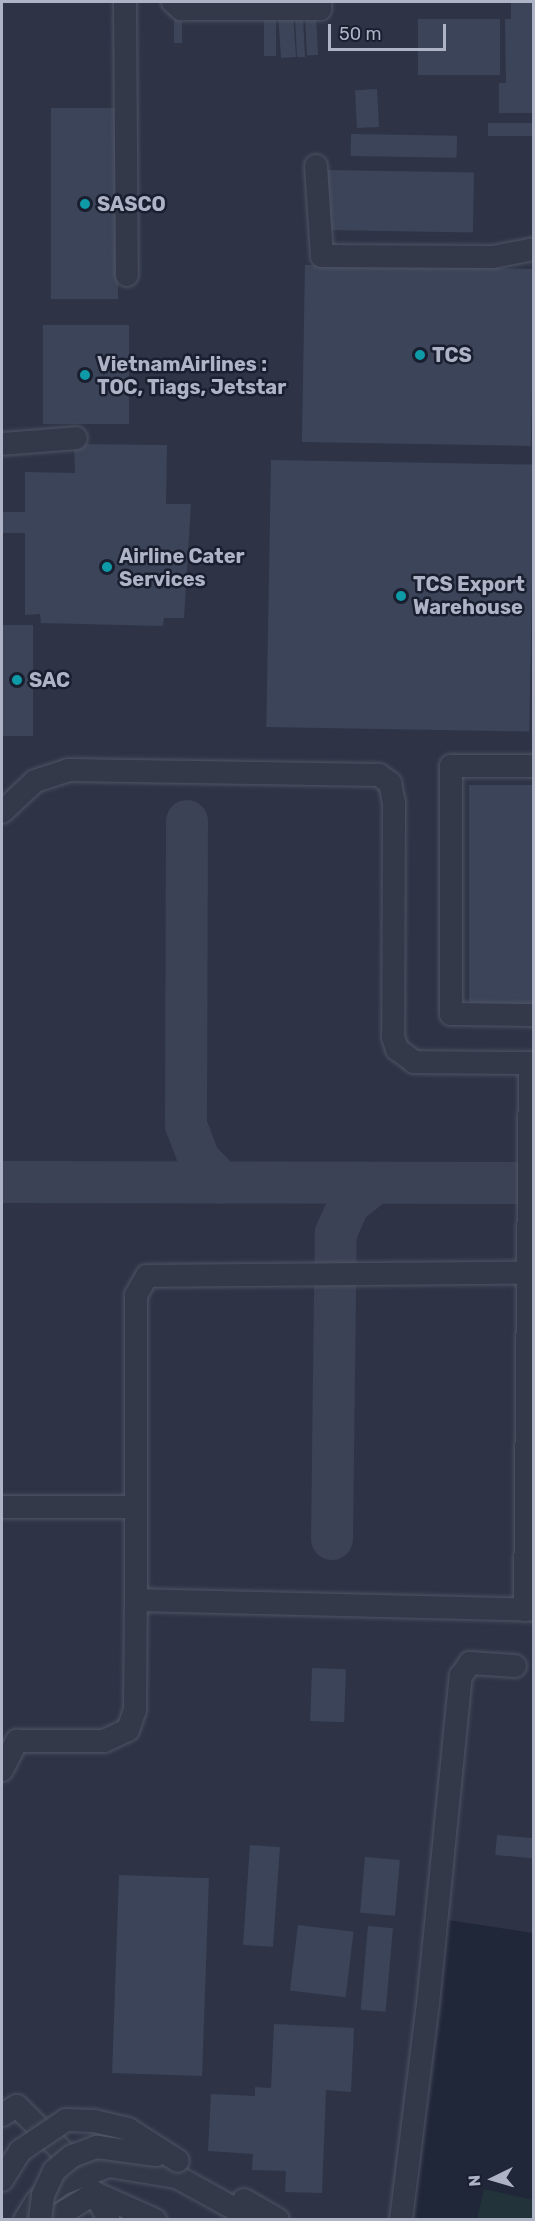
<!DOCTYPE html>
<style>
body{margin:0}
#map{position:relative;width:535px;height:2221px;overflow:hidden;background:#202739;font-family:Rubik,sans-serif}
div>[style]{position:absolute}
.airport>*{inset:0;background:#2e3446}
.green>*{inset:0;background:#22333a}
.taxiway>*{height:42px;margin:-21px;padding:0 21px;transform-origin:21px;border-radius:21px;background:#3b4255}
.building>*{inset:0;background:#3c4459;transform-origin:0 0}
.roads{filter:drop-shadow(0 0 2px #4e5464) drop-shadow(0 0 2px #4e5464)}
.minor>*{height:22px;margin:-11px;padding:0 11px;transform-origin:11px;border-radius:11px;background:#343949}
.bridges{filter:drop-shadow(0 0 2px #4e5464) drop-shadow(0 0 2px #4e5464)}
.minor-bridge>*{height:22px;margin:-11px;padding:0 11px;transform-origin:11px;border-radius:11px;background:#343949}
.dots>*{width:16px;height:16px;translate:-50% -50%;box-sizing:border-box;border:3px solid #191f2e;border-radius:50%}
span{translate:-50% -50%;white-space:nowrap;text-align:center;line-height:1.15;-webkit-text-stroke:5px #191f2e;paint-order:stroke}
.poi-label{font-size:20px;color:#aeb4c6;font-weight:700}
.left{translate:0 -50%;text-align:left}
.frame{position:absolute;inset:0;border:3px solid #aeb4c6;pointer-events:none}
.north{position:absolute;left:463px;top:2149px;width:60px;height:60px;-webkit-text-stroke:4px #191f2e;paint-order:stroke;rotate:265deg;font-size:16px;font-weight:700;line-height:24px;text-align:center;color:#aeb4c6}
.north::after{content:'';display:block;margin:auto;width:21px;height:27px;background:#aeb4c6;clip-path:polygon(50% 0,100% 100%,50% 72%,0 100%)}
.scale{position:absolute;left:328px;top:24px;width:118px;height:27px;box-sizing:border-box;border:3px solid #aeb4c6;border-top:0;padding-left:8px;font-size:18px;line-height:21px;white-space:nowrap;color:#aeb4c6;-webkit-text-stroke:4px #191f2e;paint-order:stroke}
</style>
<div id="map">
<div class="airport">
<i style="clip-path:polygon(2px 2px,533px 2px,533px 1933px,448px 1920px,408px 2219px,2px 2220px)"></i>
</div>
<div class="green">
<i style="clip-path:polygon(484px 2189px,533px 2200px,533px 2219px,477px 2219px)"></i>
</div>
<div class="taxiway">
<i style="left:187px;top:821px;width:304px;rotate:90.2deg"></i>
<i style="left:186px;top:1125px;width:36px;rotate:69deg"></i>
<i style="left:199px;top:1159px;width:33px;rotate:46deg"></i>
<i style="left:2px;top:1182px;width:532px;rotate:0.11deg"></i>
<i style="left:332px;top:1539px;width:306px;rotate:-89.3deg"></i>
<i style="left:336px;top:1233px;width:32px;rotate:-66deg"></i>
<i style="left:349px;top:1204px;width:32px;rotate:-39deg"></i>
</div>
<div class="building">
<i style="clip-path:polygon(511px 2px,534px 2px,534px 113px,499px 113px,499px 83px,506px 83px,505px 19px,511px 19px)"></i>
<i style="left:174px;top:14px;width:8px;height:29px"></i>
<i style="left:293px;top:14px;width:43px;height:15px;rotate:86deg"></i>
<i style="left:264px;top:15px;width:12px;height:41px"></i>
<i style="left:316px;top:16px;width:39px;height:11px;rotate:87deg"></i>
<i style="left:303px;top:18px;width:39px;height:8px;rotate:87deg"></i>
<i style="left:500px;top:19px;width:56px;height:82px;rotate:90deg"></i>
<i style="left:377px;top:89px;width:38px;height:22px;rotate:87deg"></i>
<i style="left:51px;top:108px;width:67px;height:191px"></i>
<i style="left:534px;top:123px;width:13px;height:46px;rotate:90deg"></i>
<i style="left:351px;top:134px;width:106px;height:22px;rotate:1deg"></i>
<i style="left:328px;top:170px;width:146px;height:60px;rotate:1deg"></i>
<i style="left:305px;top:265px;width:229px;height:177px;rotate:1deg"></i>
<i style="left:43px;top:325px;width:86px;height:99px"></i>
<i style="clip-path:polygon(74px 444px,167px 445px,166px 504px,191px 504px,184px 618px,164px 618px,163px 626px,41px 623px,40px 614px,25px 615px,25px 533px,2px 533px,2px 512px,25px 512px,25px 472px,75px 473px)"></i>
<i style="left:271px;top:460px;width:263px;height:267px;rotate:1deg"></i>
<i style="left:2px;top:625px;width:31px;height:111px"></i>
<i style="left:469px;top:785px;width:65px;height:220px"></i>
<i style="left:312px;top:1668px;width:34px;height:53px;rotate:2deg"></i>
<i style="left:497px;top:1835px;width:37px;height:20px;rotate:5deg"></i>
<i style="left:250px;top:1845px;width:30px;height:100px;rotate:4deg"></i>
<i style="left:365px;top:1857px;width:35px;height:56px;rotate:5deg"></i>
<i style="left:119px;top:1875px;width:90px;height:198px;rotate:2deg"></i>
<i style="left:298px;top:1925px;width:56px;height:66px;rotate:7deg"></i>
<i style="left:368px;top:1926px;width:25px;height:84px;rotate:5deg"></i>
<i style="clip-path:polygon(274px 2024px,354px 2028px,351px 2092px,326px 2090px,322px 2193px,285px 2192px,286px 2171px,252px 2170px,253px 2154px,208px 2151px,211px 2094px,255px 2096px,255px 2087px,271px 2088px)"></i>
</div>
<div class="roads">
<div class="minor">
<i style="left:125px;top:2px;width:273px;rotate:89.6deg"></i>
<i style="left:173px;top:2px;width:11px;rotate:41deg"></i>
<i style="left:181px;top:9px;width:139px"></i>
<i style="left:320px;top:9px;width:7px;rotate:-90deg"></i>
<i style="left:316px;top:166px;width:90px;rotate:86.2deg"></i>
<i style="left:322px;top:256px;width:171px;rotate:0.3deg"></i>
<i style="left:493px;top:257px;width:42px;rotate:-11deg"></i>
<i style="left:2px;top:444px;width:74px;rotate:-4.6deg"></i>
<i style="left:534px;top:766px;width:83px;rotate:180deg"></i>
<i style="left:451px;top:766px;width:248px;rotate:90deg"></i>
<i style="left:451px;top:1014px;width:83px;rotate:0.7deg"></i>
<i style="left:2px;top:812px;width:45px;rotate:-43.2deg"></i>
<i style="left:35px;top:781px;width:35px;rotate:-18deg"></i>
<i style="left:68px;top:770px;width:311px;rotate:0.9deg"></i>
<i style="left:379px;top:775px;width:14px;rotate:36deg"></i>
<i style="left:390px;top:783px;width:20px;rotate:79deg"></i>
<i style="left:394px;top:803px;width:234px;rotate:90.2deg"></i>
<i style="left:393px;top:1037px;width:13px;rotate:72deg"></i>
<i style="left:397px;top:1049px;width:21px;rotate:37deg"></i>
<i style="left:414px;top:1062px;width:120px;rotate:0.5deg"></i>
<i style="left:2px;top:1507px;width:134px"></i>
<i style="left:136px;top:1600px;width:305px;rotate:-90deg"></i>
<i style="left:136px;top:1295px;width:22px;rotate:-60deg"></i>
<i style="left:147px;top:1276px;width:381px;rotate:-0.5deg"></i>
<i style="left:525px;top:1610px;width:547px;rotate:-89.48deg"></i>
<i style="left:2px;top:1770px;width:33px;rotate:-63deg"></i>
<i style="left:17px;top:1741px;width:87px"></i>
<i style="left:104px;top:1741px;width:26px;rotate:-25deg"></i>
<i style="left:128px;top:1730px;width:21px;rotate:-71deg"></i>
<i style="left:135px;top:1710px;width:110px;rotate:-89.5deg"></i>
<i style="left:136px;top:1600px;width:398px;rotate:1.4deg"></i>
<i style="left:2px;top:2115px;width:17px;rotate:-31deg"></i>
<i style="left:17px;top:2106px;width:93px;rotate:45deg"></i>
<i style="left:95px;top:2193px;width:66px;rotate:24.2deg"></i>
<i style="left:244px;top:2200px;width:39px;rotate:30deg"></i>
<i style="left:25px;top:2220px;width:22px;rotate:-58deg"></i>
<i style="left:37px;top:2201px;width:29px;rotate:-35deg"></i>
<i style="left:61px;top:2184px;width:51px;rotate:-20.6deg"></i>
<i style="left:109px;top:2166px;width:69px;rotate:9.2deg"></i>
<i style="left:177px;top:2177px;width:89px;rotate:28.9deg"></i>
<i style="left:51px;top:2220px;width:52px;rotate:-31.5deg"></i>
<i style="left:95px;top:2193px;width:30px;rotate:63deg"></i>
<i style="left:401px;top:2220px;width:218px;rotate:-82.9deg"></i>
<i style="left:428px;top:2004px;width:330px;rotate:-84.3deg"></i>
<i style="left:461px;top:1676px;width:16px;rotate:-55deg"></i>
<i style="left:470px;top:1663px;width:45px;rotate:3.8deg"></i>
</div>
</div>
<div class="bridges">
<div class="minor-bridge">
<i style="left:2px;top:2180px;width:34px;rotate:-58deg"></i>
<i style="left:20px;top:2151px;width:55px;rotate:-34deg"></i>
<i style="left:66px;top:2120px;width:28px;rotate:2deg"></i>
<i style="left:94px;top:2121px;width:35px;rotate:13deg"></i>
<i style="left:128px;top:2129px;width:59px;rotate:32.6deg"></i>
<i style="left:40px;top:2220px;width:25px;rotate:-83deg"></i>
<i style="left:43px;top:2195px;width:26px;rotate:-65deg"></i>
<i style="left:54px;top:2171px;width:23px;rotate:-40deg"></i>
<i style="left:72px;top:2156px;width:27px;rotate:-20deg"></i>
<i style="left:97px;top:2147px;width:60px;rotate:7.7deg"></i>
</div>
</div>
<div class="dots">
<i style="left:85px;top:204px;background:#0f9aa8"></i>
<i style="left:420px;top:355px;background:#0f9aa8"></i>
<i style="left:85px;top:375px;background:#0f9aa8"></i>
<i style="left:107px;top:567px;background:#0f9aa8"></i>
<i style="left:401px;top:596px;background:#0f9aa8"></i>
<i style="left:17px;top:680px;background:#0f9aa8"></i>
</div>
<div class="poi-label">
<span class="left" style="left:97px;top:204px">SASCO</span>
<span class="left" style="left:432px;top:355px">TCS</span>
<span class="left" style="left:97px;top:376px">VietnamAirlines :<br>TOC, Tiags, Jetstar</span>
<span class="left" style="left:119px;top:568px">Airline Cater<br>Services</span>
<span class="left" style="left:413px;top:596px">TCS Export<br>Warehouse</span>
<span class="left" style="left:29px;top:680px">SAC</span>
</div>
<div class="frame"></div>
<div class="north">N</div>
<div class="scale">50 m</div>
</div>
